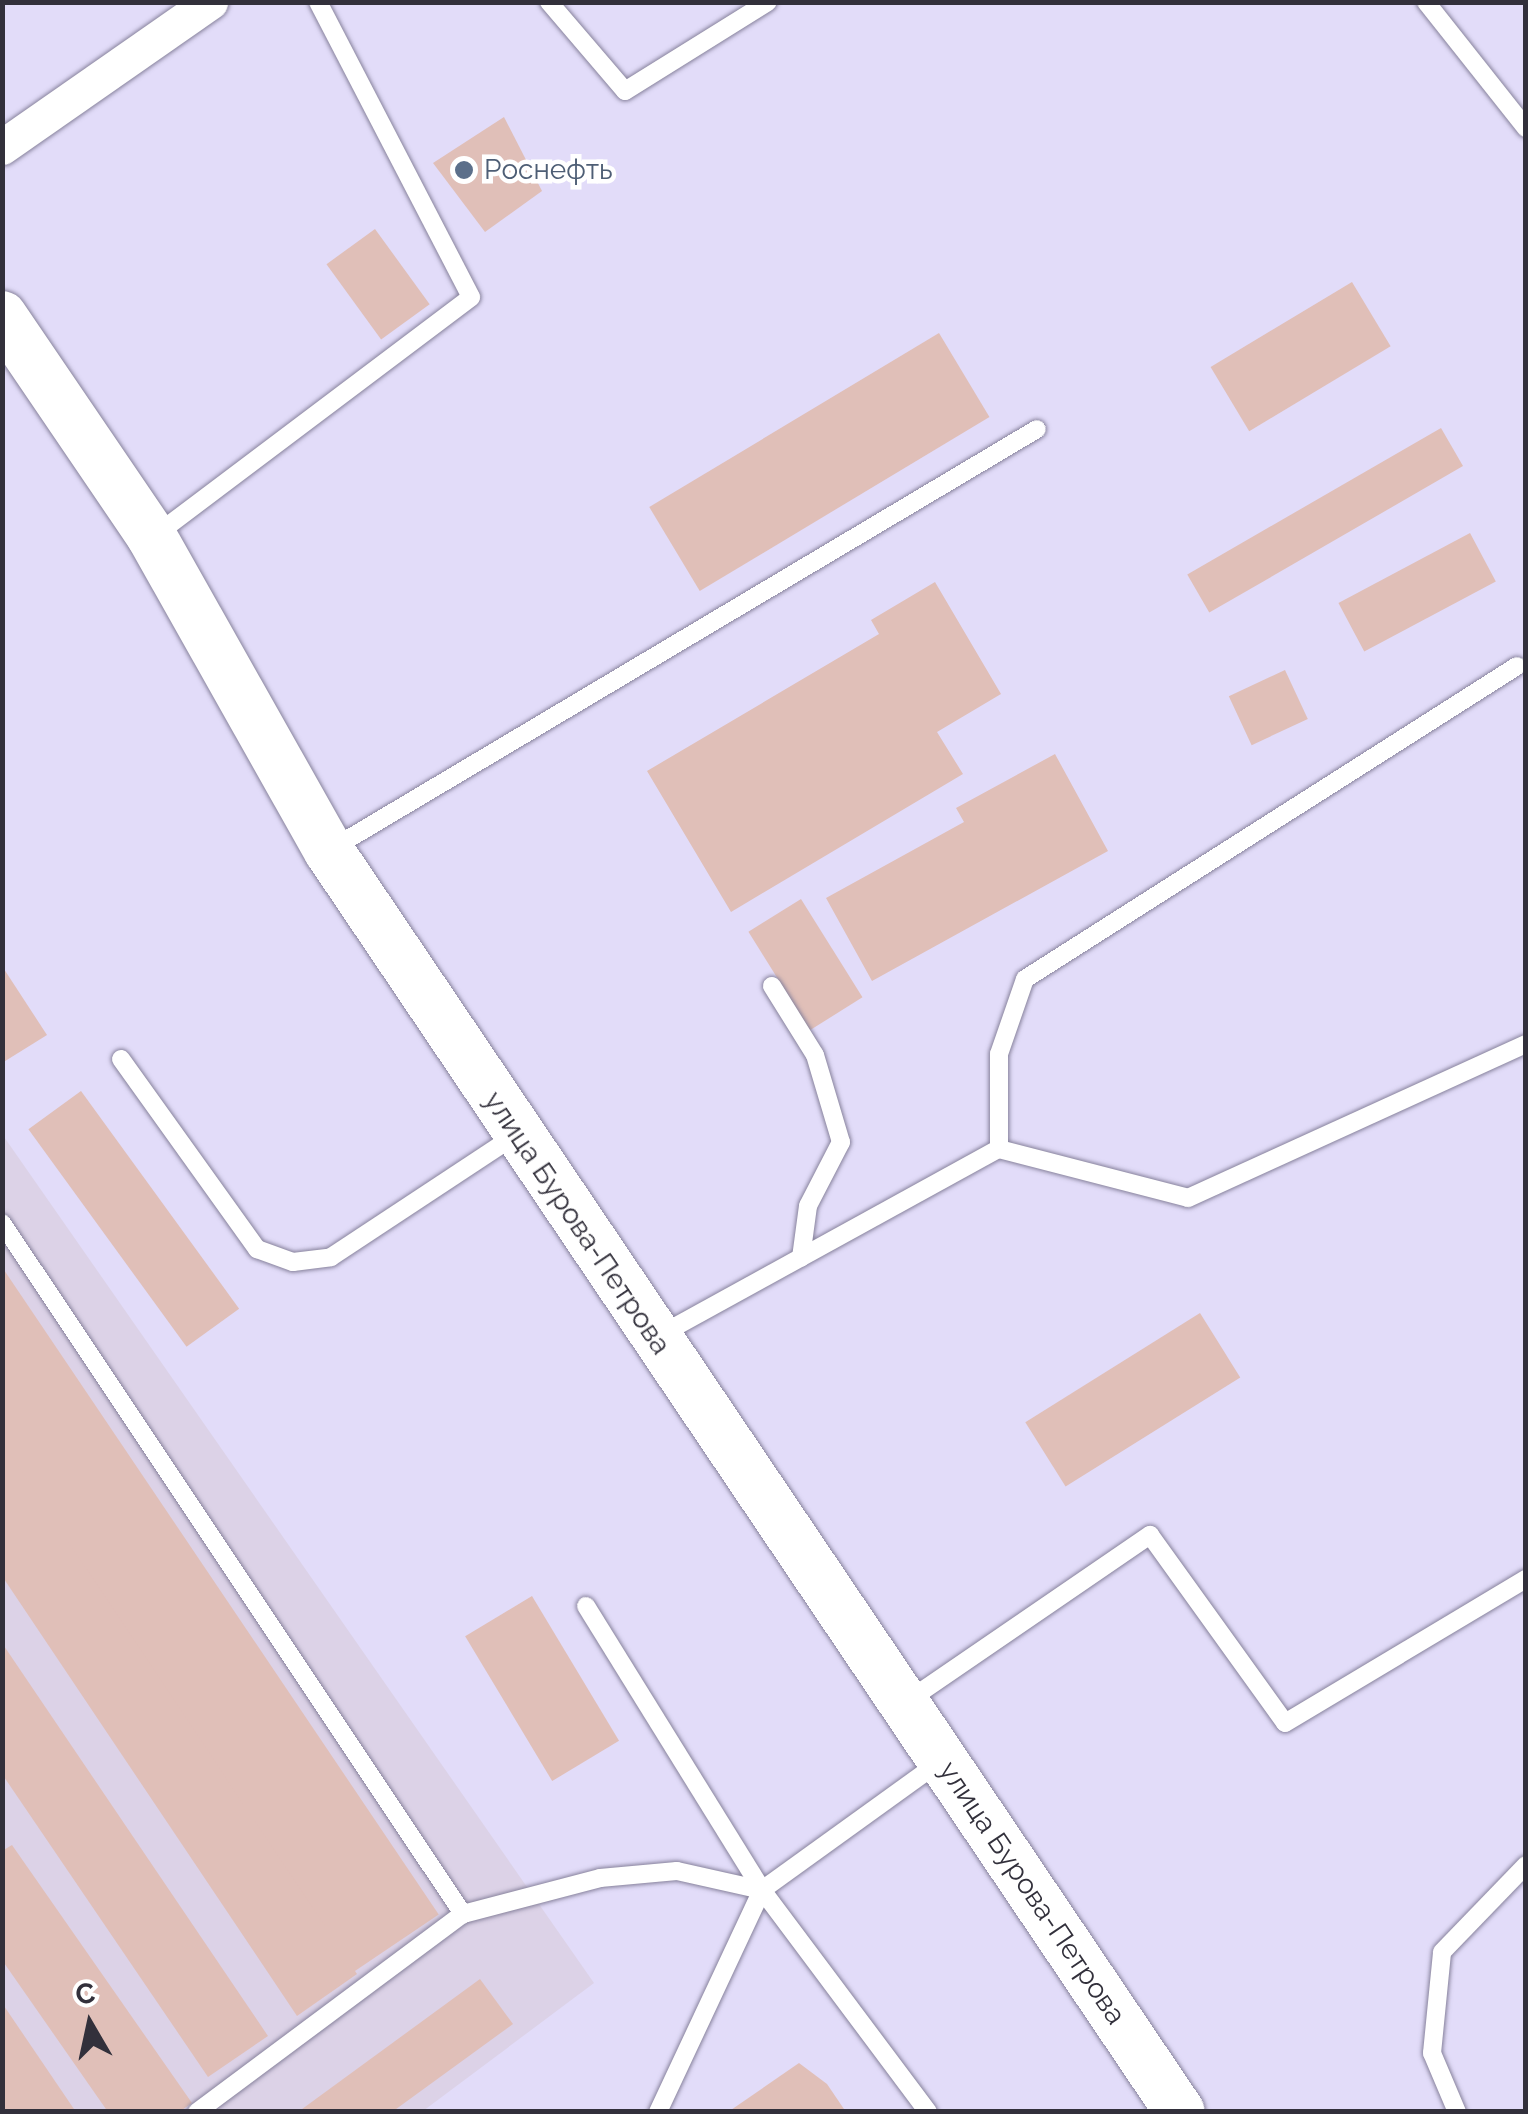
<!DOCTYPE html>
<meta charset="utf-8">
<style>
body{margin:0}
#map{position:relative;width:1528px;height:2114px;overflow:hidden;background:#e2dcf9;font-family:Raleway,sans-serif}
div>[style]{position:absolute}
.industrial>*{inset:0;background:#dcd2e7}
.building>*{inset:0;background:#e0bfb8;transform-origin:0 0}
.roads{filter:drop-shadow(0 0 2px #87829c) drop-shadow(0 0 2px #87829c)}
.lane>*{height:18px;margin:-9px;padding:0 9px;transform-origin:9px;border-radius:9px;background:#fff}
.street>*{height:35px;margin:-17.5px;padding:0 17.5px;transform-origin:17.5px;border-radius:17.5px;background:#fff}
.secondary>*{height:50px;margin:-25px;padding:0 25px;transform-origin:25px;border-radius:25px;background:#fff}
.dots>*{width:28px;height:28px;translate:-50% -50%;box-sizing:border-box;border:5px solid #fff;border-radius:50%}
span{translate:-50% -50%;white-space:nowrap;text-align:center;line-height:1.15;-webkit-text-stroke:9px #fff;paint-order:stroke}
.service-label{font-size:28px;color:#4e5e75}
.left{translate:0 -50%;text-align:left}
.street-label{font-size:28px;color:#32303b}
.frame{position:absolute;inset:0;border:5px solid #32303b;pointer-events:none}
.north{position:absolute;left:40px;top:1974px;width:100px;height:100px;-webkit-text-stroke:8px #fff;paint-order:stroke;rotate:351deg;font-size:28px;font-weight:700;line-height:40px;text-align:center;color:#32303b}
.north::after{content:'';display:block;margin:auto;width:35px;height:45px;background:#32303b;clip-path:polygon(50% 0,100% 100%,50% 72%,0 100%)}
</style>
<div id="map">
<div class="industrial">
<i style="clip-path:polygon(2px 1134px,594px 1983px,423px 2111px,3px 2111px)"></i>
</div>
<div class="building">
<i style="clip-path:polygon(504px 117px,542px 191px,485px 232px,433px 163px)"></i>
<i style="left:375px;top:229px;width:93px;height:60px;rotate:54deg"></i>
<i style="left:1352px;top:282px;width:75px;height:165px;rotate:59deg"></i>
<i style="left:939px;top:333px;width:98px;height:338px;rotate:59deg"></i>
<i style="left:1441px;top:428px;width:44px;height:293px;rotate:60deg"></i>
<i style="left:1470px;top:533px;width:55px;height:149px;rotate:62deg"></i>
<i style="clip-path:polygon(935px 582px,1001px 694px,937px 732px,963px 774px,731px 912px,647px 771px,879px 634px,871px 620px)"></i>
<i style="left:1285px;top:670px;width:54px;height:62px;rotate:65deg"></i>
<i style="clip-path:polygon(1055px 754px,1108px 851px,872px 981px,826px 898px,964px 822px,956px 808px)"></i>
<i style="left:801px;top:899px;width:116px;height:62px;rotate:58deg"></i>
<i style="clip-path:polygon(2px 966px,47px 1035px,2px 1063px)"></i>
<i style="left:81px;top:1091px;width:269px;height:65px;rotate:54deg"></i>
<i style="left:2px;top:1267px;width:781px;height:131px;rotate:56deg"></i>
<i style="left:1200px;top:1313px;width:76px;height:206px;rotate:58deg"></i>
<i style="clip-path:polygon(6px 1448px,357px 1974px,297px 2016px,2px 1576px)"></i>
<i style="left:532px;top:1596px;width:169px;height:78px;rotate:59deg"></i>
<i style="clip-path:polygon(2px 1643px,268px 2036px,208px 2077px,2px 1774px)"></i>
<i style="clip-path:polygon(12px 1845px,192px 2103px,179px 2112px,108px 2112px,2px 1960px,2px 1851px)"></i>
<i style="clip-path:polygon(480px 1979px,513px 2024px,392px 2112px,298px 2112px)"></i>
<i style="clip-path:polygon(2px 2003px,76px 2112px,2px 2112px)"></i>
<i style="clip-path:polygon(799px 2063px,827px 2084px,846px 2112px,728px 2112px)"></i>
</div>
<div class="roads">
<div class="lane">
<i style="left:549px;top:2px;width:117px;rotate:49.5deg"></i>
<i style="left:625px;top:91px;width:168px;rotate:-31.9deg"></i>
<i style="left:1426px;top:2px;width:161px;rotate:51.6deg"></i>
<i style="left:157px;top:534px;width:393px;rotate:-37deg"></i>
<i style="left:471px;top:297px;width:332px;rotate:-117.4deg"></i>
<i style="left:333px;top:848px;width:819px;rotate:-30.76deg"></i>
<i style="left:772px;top:986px;width:81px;rotate:58.1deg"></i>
<i style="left:815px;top:1055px;width:91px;rotate:73.4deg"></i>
<i style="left:841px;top:1142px;width:72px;rotate:117.3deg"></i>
<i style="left:808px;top:1206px;width:52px;rotate:97.7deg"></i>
<i style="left:121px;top:1059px;width:234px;rotate:54.4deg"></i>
<i style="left:257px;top:1249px;width:38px;rotate:20deg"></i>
<i style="left:293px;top:1262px;width:38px;rotate:-7deg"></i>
<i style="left:331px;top:1257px;width:222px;rotate:-33.4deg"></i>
<i style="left:999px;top:1149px;width:95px;rotate:-90deg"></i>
<i style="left:999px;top:1054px;width:79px;rotate:-70.9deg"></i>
<i style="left:1025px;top:979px;width:583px;rotate:-32.46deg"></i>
<i style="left:2px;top:1223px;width:831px;rotate:56.29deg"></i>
<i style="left:660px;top:1335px;width:387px;rotate:-28.8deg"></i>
<i style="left:999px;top:1149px;width:195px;rotate:14.5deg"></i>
<i style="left:1188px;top:1198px;width:371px;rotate:-24.5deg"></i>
<i style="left:586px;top:1606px;width:334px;rotate:58.2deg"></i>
<i style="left:906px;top:1702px;width:296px;rotate:-34.4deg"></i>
<i style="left:1150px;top:1535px;width:231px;rotate:54.3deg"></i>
<i style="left:1285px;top:1723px;width:281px;rotate:-30.9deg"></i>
<i style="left:197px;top:2112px;width:332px;rotate:-36.7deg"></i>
<i style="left:463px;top:1914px;width:142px;rotate:-14.7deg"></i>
<i style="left:600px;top:1878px;width:77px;rotate:-5.2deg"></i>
<i style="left:677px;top:1871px;width:87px;rotate:12.6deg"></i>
<i style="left:658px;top:2112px;width:245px;rotate:-64.9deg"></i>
<i style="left:928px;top:2112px;width:277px;rotate:-126.8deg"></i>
<i style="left:762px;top:1890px;width:221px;rotate:-35.8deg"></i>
<i style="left:1457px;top:2112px;width:64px;rotate:-113deg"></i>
<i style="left:1432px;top:2053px;width:101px;rotate:-84.3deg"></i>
<i style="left:1442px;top:1952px;width:121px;rotate:-46deg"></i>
</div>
<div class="street">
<i style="left:2px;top:147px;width:254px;rotate:-34.9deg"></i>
</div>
<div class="secondary">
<i style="left:2px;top:316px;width:267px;rotate:55.8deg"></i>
<i style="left:152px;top:537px;width:360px;rotate:60.6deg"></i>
<i style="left:329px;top:851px;width:1521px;rotate:55.99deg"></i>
</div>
</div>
<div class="dots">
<i style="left:464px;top:170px;background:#5c6f8a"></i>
</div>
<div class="service-label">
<span class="left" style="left:484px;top:170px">Роснефть</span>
</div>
<div class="street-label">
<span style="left:577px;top:1223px;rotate:56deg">улица Бурова-Петрова</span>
<span style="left:1032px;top:1893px;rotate:56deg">улица Бурова-Петрова</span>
</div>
<div class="frame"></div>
<div class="north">С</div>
</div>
